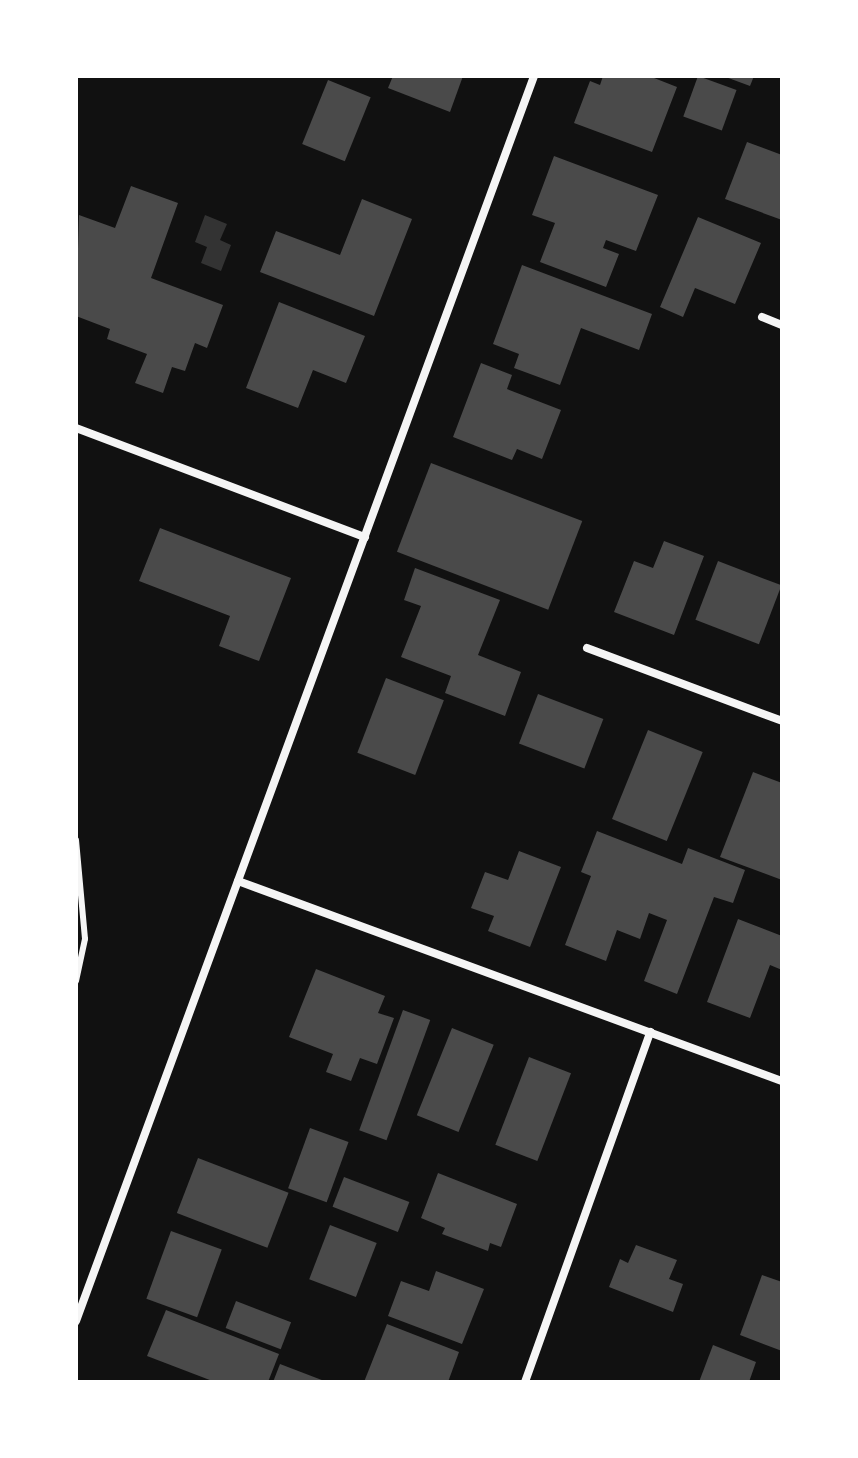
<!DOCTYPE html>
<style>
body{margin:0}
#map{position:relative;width:858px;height:1458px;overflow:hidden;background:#111;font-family:Lato,sans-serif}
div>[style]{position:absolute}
.water>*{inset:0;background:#333}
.building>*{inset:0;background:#4a4a4a;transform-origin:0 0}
.service>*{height:6px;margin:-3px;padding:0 3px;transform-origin:3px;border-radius:3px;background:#f5f5f5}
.minor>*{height:8px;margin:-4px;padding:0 4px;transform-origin:4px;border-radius:4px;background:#f5f5f5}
span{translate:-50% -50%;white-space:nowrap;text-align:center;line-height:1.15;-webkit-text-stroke:6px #fff;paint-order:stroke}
.frame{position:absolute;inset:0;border:78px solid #fff;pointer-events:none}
</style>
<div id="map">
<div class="water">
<i style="clip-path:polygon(205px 215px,227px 224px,220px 240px,231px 245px,221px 271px,201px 263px,207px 247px,195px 242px)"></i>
</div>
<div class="building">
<i style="clip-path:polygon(393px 76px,463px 76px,450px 112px,388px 88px)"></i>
<i style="clip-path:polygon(603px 76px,649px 76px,677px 87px,652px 152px,574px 123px,590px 81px,600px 85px)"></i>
<i style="left:698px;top:76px;width:41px;height:43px;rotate:20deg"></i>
<i style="clip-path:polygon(723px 76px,754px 76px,750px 86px)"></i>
<i style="left:328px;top:80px;width:46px;height:69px;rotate:22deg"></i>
<i style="clip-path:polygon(747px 142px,782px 155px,782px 220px,725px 199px)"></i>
<i style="clip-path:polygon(554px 156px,658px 195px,636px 251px,606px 240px,603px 248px,619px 254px,606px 287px,540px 262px,555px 223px,532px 215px)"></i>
<i style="clip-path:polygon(131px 186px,178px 203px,151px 278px,223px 305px,207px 348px,195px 343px,185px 371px,172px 367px,163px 393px,135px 383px,147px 354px,107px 339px,110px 329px,76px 316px,79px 215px,115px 228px)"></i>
<i style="clip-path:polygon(362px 199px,412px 219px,374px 316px,260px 272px,276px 231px,340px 255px)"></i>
<i style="clip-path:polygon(698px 217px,761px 243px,735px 304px,695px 288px,683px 317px,660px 307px)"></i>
<i style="clip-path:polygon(522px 265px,652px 314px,639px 350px,581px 328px,560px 385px,514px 368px,519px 354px,493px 344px)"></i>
<i style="clip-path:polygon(279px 302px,365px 336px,346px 383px,313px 370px,298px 408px,246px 388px)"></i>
<i style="clip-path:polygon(481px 363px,512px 375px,507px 389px,561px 410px,542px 459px,517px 449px,512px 460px,453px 437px)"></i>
<i style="left:431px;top:463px;width:162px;height:95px;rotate:21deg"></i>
<i style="clip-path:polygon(160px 528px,291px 578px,259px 661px,219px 646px,230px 616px,139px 581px)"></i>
<i style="clip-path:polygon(664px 541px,704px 556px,674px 635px,614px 612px,634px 561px,653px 568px)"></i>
<i style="left:718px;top:561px;width:68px;height:63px;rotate:21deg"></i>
<i style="clip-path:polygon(415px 568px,500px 600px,478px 655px,521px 672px,505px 716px,445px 693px,451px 676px,401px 657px,421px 606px,404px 600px)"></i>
<i style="left:386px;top:678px;width:62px;height:80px;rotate:21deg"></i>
<i style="left:538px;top:694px;width:70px;height:53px;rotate:21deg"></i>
<i style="left:648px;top:730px;width:59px;height:96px;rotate:22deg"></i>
<i style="clip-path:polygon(753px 772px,782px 783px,782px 880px,720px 857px)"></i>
<i style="clip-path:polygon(597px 831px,682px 864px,688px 848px,745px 870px,733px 903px,714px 897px,677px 994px,644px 981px,667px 920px,649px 913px,640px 939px,617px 930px,606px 961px,565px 945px,591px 876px,581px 872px)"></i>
<i style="clip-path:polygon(519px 851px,561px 867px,530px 947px,488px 931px,494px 916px,471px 908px,485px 872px,508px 880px)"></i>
<i style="clip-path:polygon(738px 919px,782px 936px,782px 970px,770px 965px,750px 1018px,707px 1002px)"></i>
<i style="clip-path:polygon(316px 969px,385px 996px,378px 1013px,394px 1018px,377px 1064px,360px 1058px,351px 1081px,326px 1072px,333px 1054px,289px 1037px)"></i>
<i style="left:403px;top:1010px;width:29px;height:128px;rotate:20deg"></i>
<i style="left:452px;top:1028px;width:45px;height:94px;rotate:22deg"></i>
<i style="left:529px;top:1057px;width:45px;height:94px;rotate:21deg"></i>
<i style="left:310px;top:1128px;width:41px;height:64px;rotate:20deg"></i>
<i style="left:198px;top:1158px;width:97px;height:59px;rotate:21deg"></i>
<i style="clip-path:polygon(438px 1173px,517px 1204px,501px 1247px,490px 1243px,488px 1251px,442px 1234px,445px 1228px,421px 1218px)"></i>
<i style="left:344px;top:1177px;width:70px;height:32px;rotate:21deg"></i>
<i style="left:330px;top:1225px;width:50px;height:58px;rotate:21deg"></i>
<i style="left:171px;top:1231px;width:54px;height:72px;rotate:20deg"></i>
<i style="clip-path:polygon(636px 1245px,677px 1260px,669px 1279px,683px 1284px,673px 1312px,609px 1287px,620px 1259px,628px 1263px)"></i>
<i style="clip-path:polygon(436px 1271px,484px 1289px,462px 1344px,388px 1316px,401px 1281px,429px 1291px)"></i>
<i style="clip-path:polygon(762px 1275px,782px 1282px,782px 1351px,740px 1335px)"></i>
<i style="left:236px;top:1301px;width:59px;height:29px;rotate:21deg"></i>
<i style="clip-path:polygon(166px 1310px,279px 1354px,268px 1382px,215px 1382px,147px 1356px)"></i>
<i style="clip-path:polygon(387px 1324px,459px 1352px,448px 1382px,364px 1382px)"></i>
<i style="clip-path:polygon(713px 1345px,756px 1362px,749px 1382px,699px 1382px)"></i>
<i style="clip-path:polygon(280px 1364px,327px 1382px,273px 1382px)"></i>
</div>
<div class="service">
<i style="left:76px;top:840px;width:99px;rotate:84.8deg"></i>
<i style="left:85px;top:939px;width:43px;rotate:102.1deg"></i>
</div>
<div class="minor">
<i style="left:762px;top:317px;width:22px;rotate:22deg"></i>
<i style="left:76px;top:428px;width:309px;rotate:20.7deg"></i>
<i style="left:587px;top:648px;width:208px;rotate:20.5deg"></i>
<i style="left:238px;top:881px;width:580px;rotate:20.19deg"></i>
<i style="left:76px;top:1321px;width:1327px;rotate:-69.8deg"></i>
<i style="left:525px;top:1382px;width:372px;rotate:-70.3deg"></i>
</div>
<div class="frame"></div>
</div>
